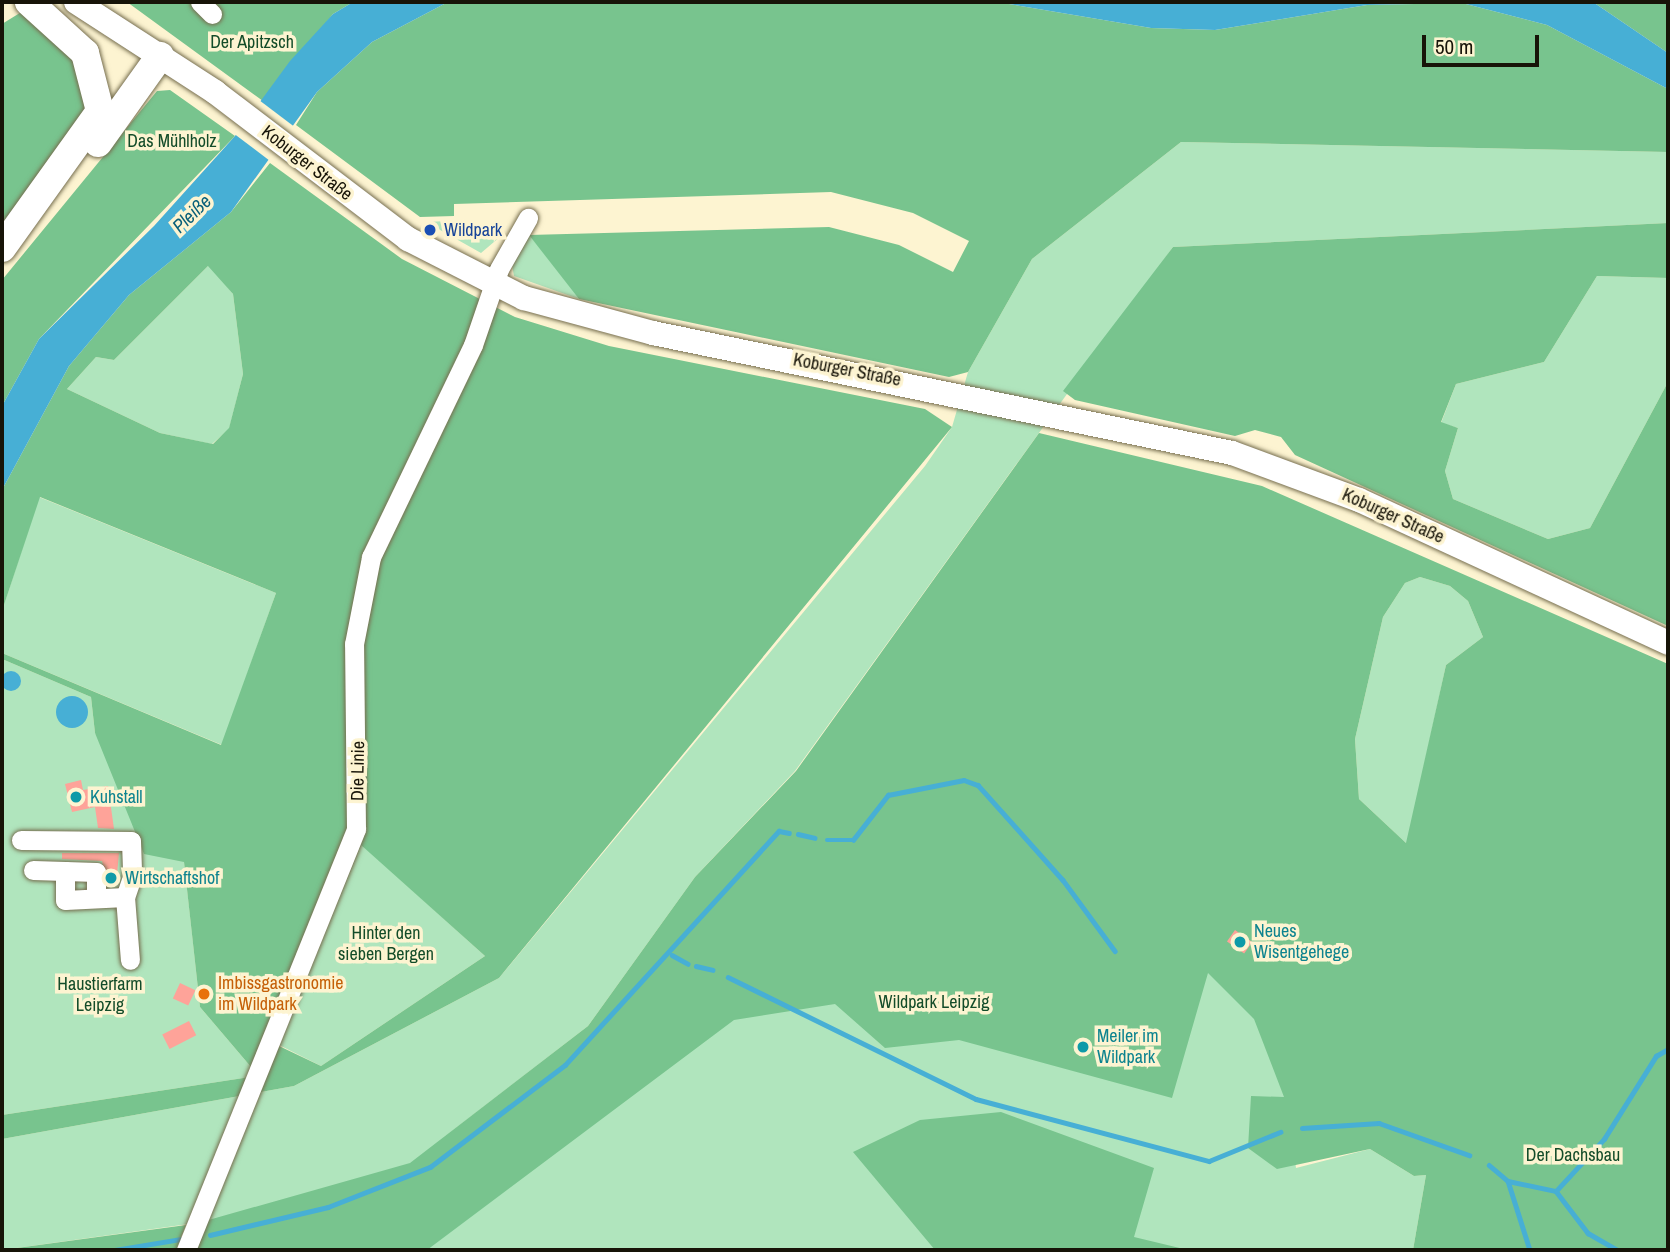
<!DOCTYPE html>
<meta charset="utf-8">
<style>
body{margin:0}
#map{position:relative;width:1670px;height:1252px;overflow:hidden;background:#fdf4d1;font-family:"Archivo Narrow",sans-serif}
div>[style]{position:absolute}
.green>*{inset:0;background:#b0e5bd}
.forest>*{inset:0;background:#78c48e}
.water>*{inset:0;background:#47afd5}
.round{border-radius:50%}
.pier>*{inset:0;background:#fdf4d1;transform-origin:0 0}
.stream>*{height:4.5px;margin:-2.25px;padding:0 2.25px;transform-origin:2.25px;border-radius:2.25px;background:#47afd5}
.building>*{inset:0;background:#fea399;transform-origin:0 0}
.roads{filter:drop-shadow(0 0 2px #766e4f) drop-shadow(0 0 2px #766e4f)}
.minor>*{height:19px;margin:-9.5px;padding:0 9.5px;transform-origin:9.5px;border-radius:9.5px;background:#fff}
.major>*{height:24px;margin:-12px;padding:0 12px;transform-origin:12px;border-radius:12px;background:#fff}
.highway>*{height:28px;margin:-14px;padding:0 14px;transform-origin:14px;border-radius:14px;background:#fff}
.dots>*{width:19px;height:19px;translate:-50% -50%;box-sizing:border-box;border:4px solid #fdf4d1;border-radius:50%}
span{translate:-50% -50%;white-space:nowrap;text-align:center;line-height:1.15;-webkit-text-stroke:7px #fdf4d1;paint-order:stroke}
.park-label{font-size:18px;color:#134c29}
.street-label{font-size:18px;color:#171408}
.transit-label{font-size:18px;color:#164399}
.left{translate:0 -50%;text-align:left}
.culture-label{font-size:18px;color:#0d838f}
.food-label{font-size:18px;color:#c56008}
.water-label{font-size:19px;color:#095f79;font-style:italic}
.frame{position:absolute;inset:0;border:4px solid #171408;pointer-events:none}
.scale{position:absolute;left:1422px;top:35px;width:117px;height:32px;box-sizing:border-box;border:4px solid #171408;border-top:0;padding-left:9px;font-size:21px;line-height:24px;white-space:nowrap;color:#171408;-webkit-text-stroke:5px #fdf4d1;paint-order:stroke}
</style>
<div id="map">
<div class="green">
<i style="clip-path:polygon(1181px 142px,1668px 152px,1668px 223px,1173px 247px,795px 771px,695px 877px,588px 1026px,439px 1141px,586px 1032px,1263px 903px,1296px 1168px,1370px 1149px,1414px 1176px,1426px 1175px,1413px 1250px,133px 1250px,176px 1245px,196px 1223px,2px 1250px,2px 1139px,294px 1086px,499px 978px,925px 466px,952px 427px,968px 372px,1032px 259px)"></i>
<i style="clip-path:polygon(448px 221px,449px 228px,461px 227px,462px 237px,501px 236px,481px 253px,426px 222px)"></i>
<i style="clip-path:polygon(529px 235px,565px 276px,579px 299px,514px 276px,512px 265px)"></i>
<i style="clip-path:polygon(209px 265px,233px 294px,243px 374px,229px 429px,212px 444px,160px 433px,67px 389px,96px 357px,114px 360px)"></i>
<i style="clip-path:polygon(1597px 276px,1668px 278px,1668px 382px,1590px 528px,1548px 539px,1453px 499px,1445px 471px,1458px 428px,1441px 423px,1456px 384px,1544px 362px)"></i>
<i style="clip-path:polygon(39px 497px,276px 593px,222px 745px,2px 653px,2px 611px)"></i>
<i style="clip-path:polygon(1420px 577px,1450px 586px,1468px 601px,1483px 637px,1446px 665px,1407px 844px,1359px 799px,1355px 739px,1383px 617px,1405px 583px)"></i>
<i style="clip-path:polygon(2px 659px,91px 697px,95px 733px,184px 861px,200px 1007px,251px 1067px,250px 1077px,2px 1115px)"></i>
<i style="clip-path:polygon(361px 844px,485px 956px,321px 1066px,279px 1045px)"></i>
</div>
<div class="forest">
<i style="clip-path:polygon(127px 2px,353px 2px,333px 14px,263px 101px)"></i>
<i style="clip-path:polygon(448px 2px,997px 2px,1151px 28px,1215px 30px,1367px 5px,1462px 3px,1547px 25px,1668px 89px,1668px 152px,1181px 142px,1032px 259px,968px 372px,949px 377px,579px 299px,529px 235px,829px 227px,899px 245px,953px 272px,969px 241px,913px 213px,831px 192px,454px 204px,454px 216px,420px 217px,296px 125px,317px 92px,372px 42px)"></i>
<i style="clip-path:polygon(1593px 2px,1668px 2px,1668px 53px)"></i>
<i style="clip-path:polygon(23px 11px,76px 59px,87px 100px,83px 117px,2px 234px,2px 24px)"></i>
<i style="clip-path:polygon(170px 90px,235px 136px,39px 339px,2px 406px,2px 280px,157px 91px)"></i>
<i style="clip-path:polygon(evenodd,270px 163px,402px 259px,515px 317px,609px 346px,925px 409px,952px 427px,499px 978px,294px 1086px,2px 1139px,2px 1115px,250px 1077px,251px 1067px,200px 1007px,184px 862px,144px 854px,95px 733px,91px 697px,2px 659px,2px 653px,221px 745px,276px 593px,40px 497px,2px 611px,2px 490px,69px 366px,129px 295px,231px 212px,270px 163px,208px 266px,233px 294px,243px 374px,229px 428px,213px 444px,160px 433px,67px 389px,96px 357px,114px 360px,208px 266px,270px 163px,361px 845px,485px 956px,321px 1066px,279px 1046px,361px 845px)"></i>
<i style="clip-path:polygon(1668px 223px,1668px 278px,1597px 276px,1544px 362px,1456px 384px,1441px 422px,1458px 428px,1445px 471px,1453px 499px,1548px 539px,1590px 528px,1668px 382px,1668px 626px,1295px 455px,1281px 437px,1255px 430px,1235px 436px,1075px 400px,1063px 391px,1173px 247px)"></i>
<i style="clip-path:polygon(evenodd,1039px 433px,1262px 486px,1668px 664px,1668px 1250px,1413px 1250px,1426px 1175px,1414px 1176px,1370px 1149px,1277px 1169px,1248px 1148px,1251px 1096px,1284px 1097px,1254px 1019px,1208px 973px,1172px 1098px,959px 1040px,885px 1048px,835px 1004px,734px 1020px,427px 1250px,193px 1250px,205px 1221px,410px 1163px,588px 1026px,695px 877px,796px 771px,1039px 433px,1420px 577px,1450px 586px,1468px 601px,1483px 637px,1446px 665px,1406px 843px,1359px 799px,1355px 739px,1383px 617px,1405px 583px,1420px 577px)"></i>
<i style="clip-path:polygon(1001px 1112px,1154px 1168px,1134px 1237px,1188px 1250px,935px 1250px,853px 1152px,920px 1120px)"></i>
<i style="clip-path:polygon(186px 1225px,176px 1250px,2px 1250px)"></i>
</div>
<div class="water">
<i style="clip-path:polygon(353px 2px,448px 2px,372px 42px,317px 92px,231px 212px,129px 295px,69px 366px,2px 490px,2px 406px,39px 339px,154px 226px,235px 136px,290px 61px,333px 14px)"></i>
<i style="clip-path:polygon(997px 2px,1593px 2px,1668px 53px,1668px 89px,1547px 25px,1462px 3px,1367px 5px,1215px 30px,1151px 28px)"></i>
<i class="round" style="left:1px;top:671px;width:20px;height:20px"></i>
<i class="round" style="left:56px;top:696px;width:32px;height:32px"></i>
</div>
<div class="pier">
<i style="left:259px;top:100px;width:48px;height:42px;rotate:37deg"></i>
</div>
<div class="stream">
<i style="left:798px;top:834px;width:17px;rotate:13deg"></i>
<i style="left:827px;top:840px;width:26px"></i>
<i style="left:853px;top:840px;width:57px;rotate:-52.1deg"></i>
<i style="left:888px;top:795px;width:77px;rotate:-11.2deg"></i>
<i style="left:964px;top:780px;width:15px;rotate:20deg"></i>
<i style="left:978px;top:785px;width:127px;rotate:48.2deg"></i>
<i style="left:1063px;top:880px;width:88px;rotate:53.8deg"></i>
<i style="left:672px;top:955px;width:18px;rotate:29deg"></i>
<i style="left:696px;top:966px;width:17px;rotate:13deg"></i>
<i style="left:728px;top:977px;width:276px;rotate:26.2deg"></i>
<i style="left:976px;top:1099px;width:241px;rotate:14.9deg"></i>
<i style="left:1209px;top:1161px;width:77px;rotate:-22.2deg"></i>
<i style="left:1302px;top:1128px;width:77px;rotate:-3.7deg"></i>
<i style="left:1379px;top:1123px;width:96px;rotate:19.6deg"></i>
<i style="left:1489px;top:1165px;width:25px;rotate:40deg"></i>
<i style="left:1508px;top:1181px;width:72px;rotate:72.3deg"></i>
<i style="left:1508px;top:1181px;width:49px;rotate:11.8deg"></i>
<i style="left:1556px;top:1191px;width:53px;rotate:52.7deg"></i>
<i style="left:1588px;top:1233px;width:34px;rotate:30deg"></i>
<i style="left:1556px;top:1191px;width:71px;rotate:-47.3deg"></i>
<i style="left:1604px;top:1139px;width:98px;rotate:-57.9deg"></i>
<i style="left:1656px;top:1056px;width:14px;rotate:-30deg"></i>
<i style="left:210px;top:1235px;width:121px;rotate:-13.3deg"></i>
<i style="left:328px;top:1207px;width:110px;rotate:-21.4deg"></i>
<i style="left:430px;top:1167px;width:169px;rotate:-37.1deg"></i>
<i style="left:565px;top:1065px;width:317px;rotate:-47.6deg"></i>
<i style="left:779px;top:831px;width:10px;rotate:11deg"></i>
<i style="left:115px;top:1250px;width:67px;rotate:-9.5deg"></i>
</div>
<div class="building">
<i style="clip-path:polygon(81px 780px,83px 790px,108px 786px,114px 829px,98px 828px,95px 807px,72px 812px,65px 784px)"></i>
<i style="clip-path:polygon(62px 853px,119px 853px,116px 885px,108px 886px,102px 861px,62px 859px)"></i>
<i style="left:1235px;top:930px;width:21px;height:14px;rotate:35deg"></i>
<i style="left:180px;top:983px;width:17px;height:17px;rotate:25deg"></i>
<i style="left:189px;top:1021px;width:16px;height:30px;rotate:63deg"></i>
<i style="clip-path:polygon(1078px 1040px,1091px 1043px,1087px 1055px,1075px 1051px)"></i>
</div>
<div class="roads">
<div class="minor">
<i style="left:200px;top:2px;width:17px;rotate:45deg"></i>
<i style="left:21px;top:840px;width:110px;rotate:0.5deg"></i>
<i style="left:131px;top:841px;width:36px;rotate:88deg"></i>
<i style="left:132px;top:877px;width:21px;rotate:109deg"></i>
<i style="left:33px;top:870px;width:32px;rotate:2deg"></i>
<i style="left:65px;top:871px;width:29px;rotate:90deg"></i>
<i style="left:65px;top:900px;width:60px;rotate:-2.9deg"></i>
<i style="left:65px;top:871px;width:31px;rotate:2deg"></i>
<i style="left:96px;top:872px;width:26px;rotate:90deg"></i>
<i style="left:125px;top:897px;width:63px;rotate:85.5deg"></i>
<i style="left:186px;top:1250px;width:454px;rotate:-68deg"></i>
<i style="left:356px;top:829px;width:185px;rotate:-90.6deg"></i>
<i style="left:354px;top:644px;width:89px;rotate:-78.9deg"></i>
<i style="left:371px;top:557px;width:235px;rotate:-64.3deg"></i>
<i style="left:473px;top:345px;width:80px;rotate:-71.1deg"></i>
<i style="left:499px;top:269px;width:59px;rotate:-60.4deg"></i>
</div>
<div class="major">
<i style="left:76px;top:2px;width:166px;rotate:32.9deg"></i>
<i style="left:215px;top:92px;width:243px;rotate:37.3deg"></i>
<i style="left:408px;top:239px;width:130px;rotate:27deg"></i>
<i style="left:524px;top:298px;width:134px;rotate:15.2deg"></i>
<i style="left:653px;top:333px;width:591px;rotate:11.71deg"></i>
<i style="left:1232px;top:453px;width:135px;rotate:20.3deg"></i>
<i style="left:1359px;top:500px;width:340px;rotate:24.8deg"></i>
</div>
<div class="highway">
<i style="left:98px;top:143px;width:107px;rotate:-54.5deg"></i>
<i style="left:2px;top:248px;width:168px;rotate:-54.4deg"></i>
<i style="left:100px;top:111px;width:60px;rotate:-104.5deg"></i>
<i style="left:85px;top:53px;width:76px;rotate:-137.7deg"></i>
</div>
</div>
<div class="dots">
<i style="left:430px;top:230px;background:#1a4fb4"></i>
<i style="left:76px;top:797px;background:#0f9aa8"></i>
<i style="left:111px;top:878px;background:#0f9aa8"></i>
<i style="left:1240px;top:942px;background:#0f9aa8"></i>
<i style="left:204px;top:994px;background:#e8710a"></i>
<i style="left:1083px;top:1047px;background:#0f9aa8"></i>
</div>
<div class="park-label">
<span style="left:252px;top:42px">Der Apitzsch</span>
<span style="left:172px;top:141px">Das Mühlholz</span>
<span style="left:386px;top:944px">Hinter den<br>sieben Bergen</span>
<span style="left:100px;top:995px">Haustierfarm<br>Leipzig</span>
<span style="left:934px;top:1002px">Wildpark Leipzig</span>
<span style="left:1573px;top:1155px">Der Dachsbau</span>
</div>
<div class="street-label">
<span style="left:307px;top:163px;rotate:38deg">Koburger Straße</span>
<span style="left:847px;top:370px;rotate:11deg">Koburger Straße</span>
<span style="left:1393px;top:516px;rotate:24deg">Koburger Straße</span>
<span style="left:358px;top:771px;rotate:-89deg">Die Linie</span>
</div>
<div class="transit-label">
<span class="left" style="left:444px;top:230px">Wildpark</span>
</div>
<div class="culture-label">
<span class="left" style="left:90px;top:797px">Kuhstall</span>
<span class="left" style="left:125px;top:878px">Wirtschaftshof</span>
<span class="left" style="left:1254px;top:942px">Neues<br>Wisentgehege</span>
<span class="left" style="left:1097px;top:1047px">Meiler im<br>Wildpark</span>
</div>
<div class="food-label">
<span class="left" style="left:218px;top:994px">Imbissgastronomie<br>im Wildpark</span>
</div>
<div class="water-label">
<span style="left:192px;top:214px;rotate:-44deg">Pleiße</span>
</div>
<div class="frame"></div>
<div class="scale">50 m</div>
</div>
